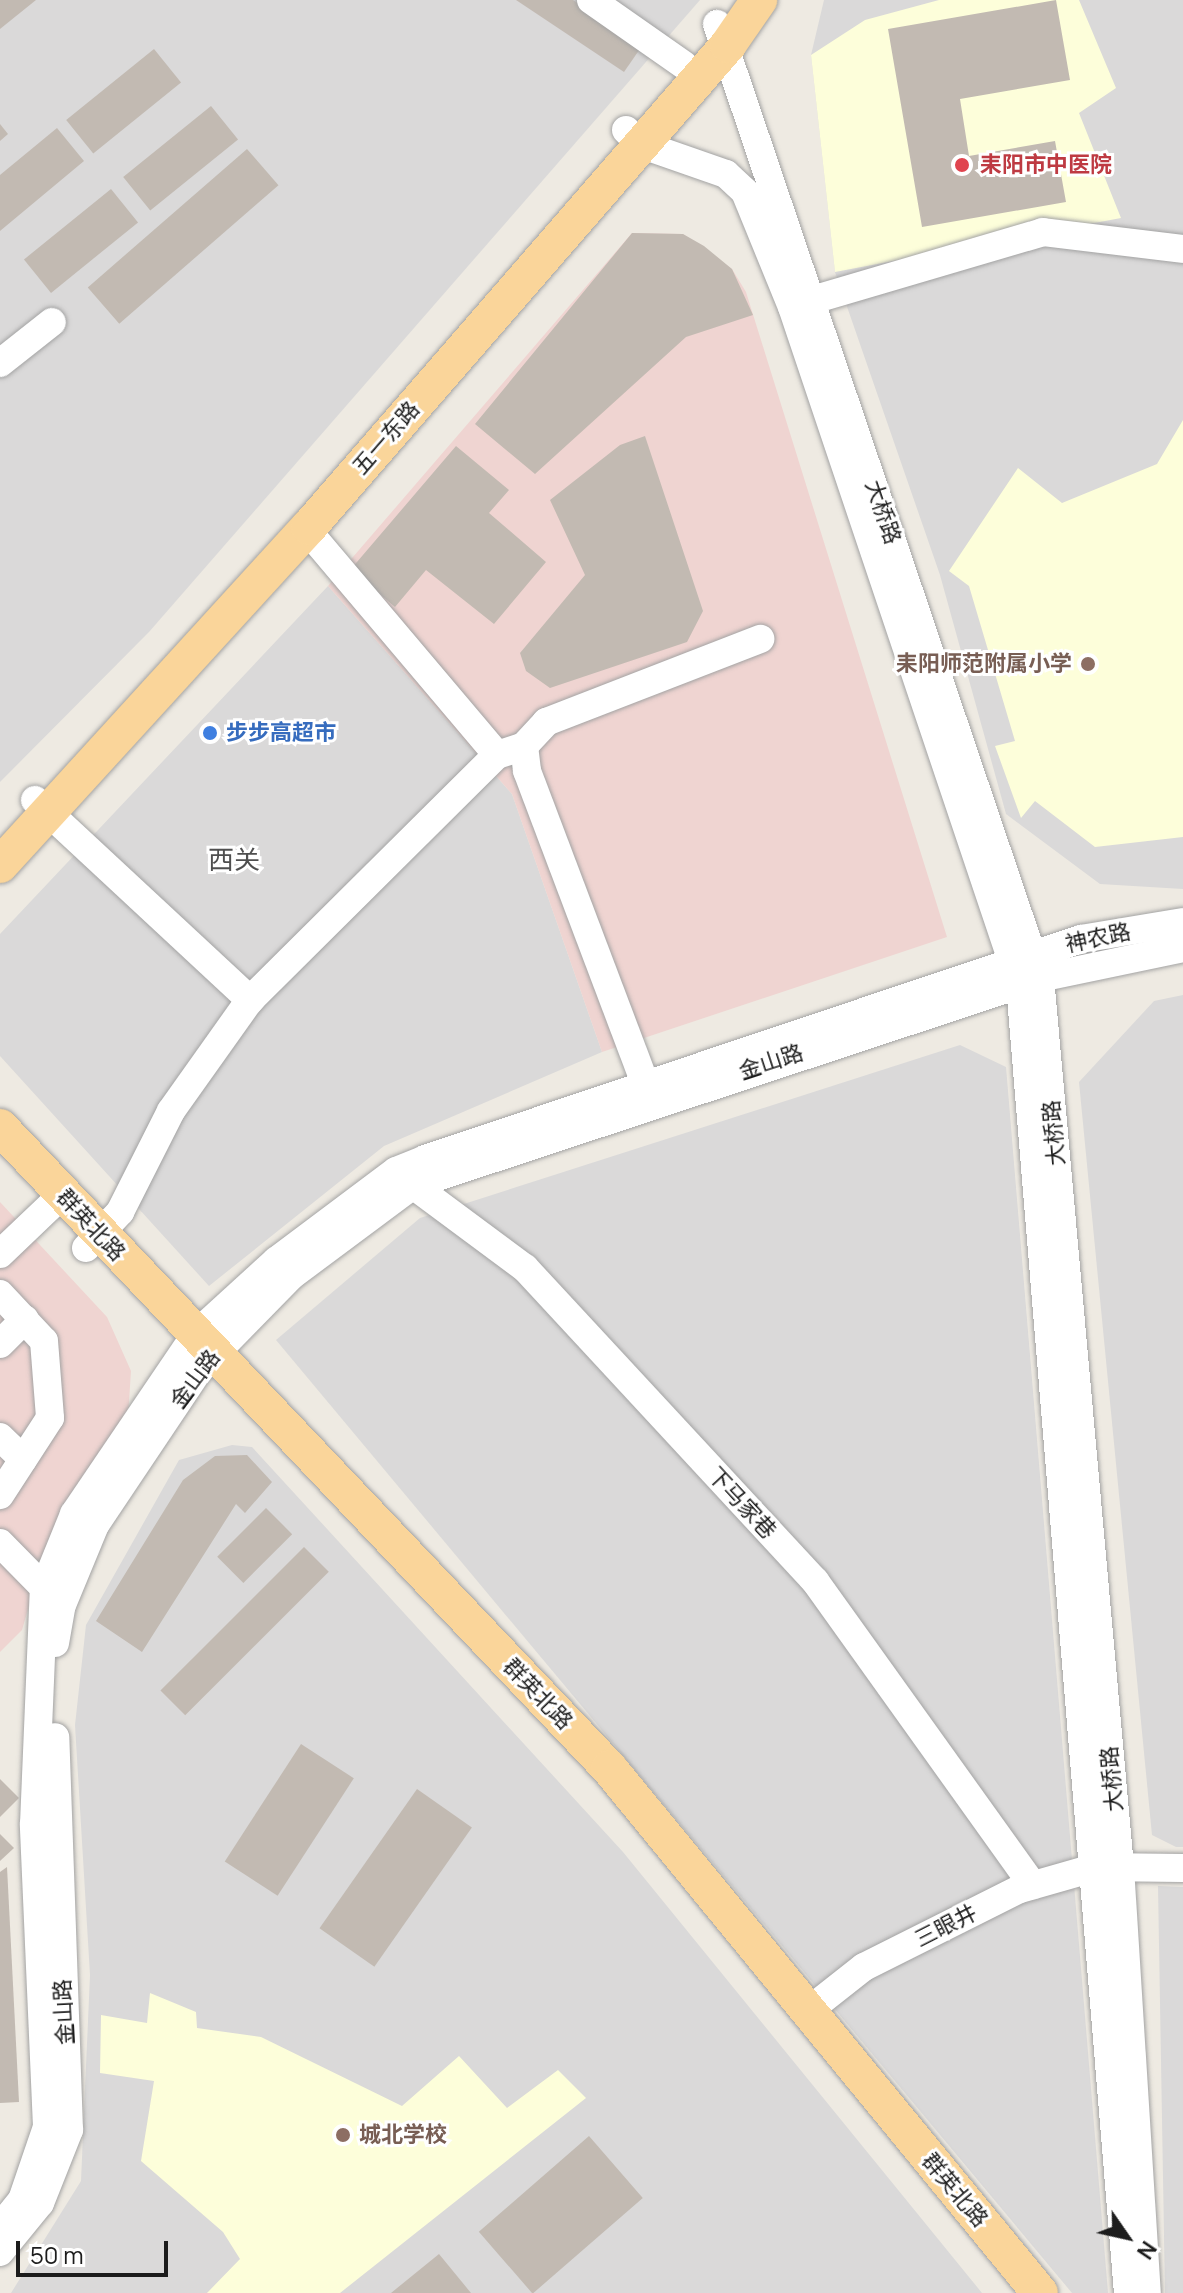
<!DOCTYPE html>
<meta charset="utf-8">
<style>
body{margin:0}
#map{position:relative;width:1183px;height:2293px;overflow:hidden;background:#eeeae2;font-family:Manrope,"Noto Sans SC",sans-serif}
div>[style]{position:absolute}
.residential>*{inset:0;background:#dad9d9}
.commercial>*{inset:0;background:#efd4d1}
.education>*{inset:0;background:#fdfeda}
.building>*{inset:0;background:#c2bab2;transform-origin:0 0}
.roads{filter:drop-shadow(0 0 2px #a3a3a3) drop-shadow(0 0 2px #a3a3a3)}
.minor>*{height:28px;margin:-14px;padding:0 14px;transform-origin:14px;border-radius:14px;background:#fff}
.major>*{height:36px;margin:-18px;padding:0 18px;transform-origin:18px;border-radius:18px;background:#fad59a}
.dots>*{width:22px;height:22px;translate:-50% -50%;box-sizing:border-box;border:4px solid #fff;border-radius:50%}
span{translate:-50% -50%;white-space:nowrap;text-align:center;line-height:1.15;-webkit-text-stroke:6px #fff;paint-order:stroke}
.health-label{font-size:22px;color:#be3a42;font-weight:700}
.left{translate:0 -50%;text-align:left}
.street-label{font-size:22px;color:#1c1c1c}
.education-label{font-size:22px;color:#785e54;font-weight:700}
.right{translate:-100% -50%;text-align:right}
.shop-label{font-size:22px;color:#366cbe;font-weight:700}
.quarter-label{font-size:26px;color:#4f4f4f}
.north{position:absolute;left:1087px;top:2197px;width:80px;height:80px;-webkit-text-stroke:6px #fff;paint-order:stroke;rotate:124deg;font-size:22px;font-weight:700;line-height:32px;text-align:center;color:#1c1c1c}
.north::after{content:'';display:block;margin:auto;width:28px;height:36px;background:#1c1c1c;clip-path:polygon(50% 0,100% 100%,50% 72%,0 100%)}
.scale{position:absolute;left:16px;top:2241px;width:152px;height:36px;box-sizing:border-box;border:4px solid #1c1c1c;border-top:0;padding-left:10px;font-size:24px;line-height:28px;white-space:nowrap;color:#1c1c1c;-webkit-text-stroke:6px #fff;paint-order:stroke}
</style>
<div id="map">
<div class="residential">
<i style="clip-path:polygon(0 0,700px 0,149px 632px,0 782px)"></i>
<i style="clip-path:polygon(824px 0,1183px 0,1183px 889px,1100px 884px,1006px 814px,940px 575px,835px 272px,811px 55px)"></i>
<i style="clip-path:polygon(328px 586px,512px 794px,602px 1052px,384px 1146px,209px 1286px,0 1056px,0 934px)"></i>
<i style="clip-path:polygon(1183px 995px,1183px 1847px,1176px 1847px,1152px 1835px,1079px 1082px,1154px 1001px)"></i>
<i style="clip-path:polygon(960px 1045px,1006px 1067px,1108px 2293px,1072px 2293px,276px 1340px,420px 1218px)"></i>
<i style="clip-path:polygon(232px 1445px,252px 1447px,623px 1852px,982px 2293px,11px 2293px,81px 2181px,90px 1975px,75px 1725px,86px 1625px,179px 1460px)"></i>
<i style="clip-path:polygon(1158px 1886px,1183px 1887px,1183px 2293px,1165px 2293px)"></i>
</div>
<div class="commercial">
<i style="clip-path:polygon(632px 233px,683px 234px,732px 269px,746px 292px,947px 937px,602px 1052px,512px 794px,328px 586px)"></i>
<i style="clip-path:polygon(0 1202px,107px 1317px,131px 1371px,128px 1417px,47px 1543px,22px 1630px,0 1652px)"></i>
</div>
<div class="education">
<i style="clip-path:polygon(939px 0,1079px 0,1116px 88px,1079px 113px,1121px 218px,835px 272px,811px 55px,865px 20px)"></i>
<i style="clip-path:polygon(1183px 420px,1183px 837px,1095px 847px,1035px 801px,1021px 818px,995px 746px,1015px 741px,969px 586px,949px 571px,1018px 468px,1062px 503px,1157px 464px)"></i>
<i style="clip-path:polygon(150px 1993px,196px 2012px,197px 2028px,261px 2037px,402px 2106px,459px 2056px,507px 2108px,558px 2070px,586px 2098px,340px 2293px,207px 2293px,240px 2259px,223px 2232px,141px 2161px,154px 2081px,100px 2073px,101px 2015px,147px 2023px)"></i>
</div>
<div class="building">
<i style="clip-path:polygon(0 0,36px 0,0 29px)"></i>
<i style="clip-path:polygon(516px 0,573px 0,642px 46px,624px 72px)"></i>
<i style="clip-path:polygon(1056px 0,1070px 80px,960px 99px,969px 156px,1055px 141px,1066px 202px,922px 227px,888px 29px)"></i>
<i style="left:154px;top:49px;width:43px;height:113px;rotate:51deg"></i>
<i style="left:211px;top:106px;width:43px;height:113px;rotate:51deg"></i>
<i style="clip-path:polygon(0 124px,8px 134px,0 141px)"></i>
<i style="clip-path:polygon(57px 128px,84px 161px,0 231px,0 175px)"></i>
<i style="left:247px;top:149px;width:48px;height:211px;rotate:49deg"></i>
<i style="left:111px;top:189px;width:43px;height:112px;rotate:51deg"></i>
<i style="clip-path:polygon(632px 233px,683px 234px,704px 246px,732px 269px,753px 315px,686px 337px,535px 474px,475px 424px)"></i>
<i style="clip-path:polygon(645px 436px,703px 611px,687px 642px,550px 688px,526px 671px,520px 653px,585px 575px,550px 500px,620px 445px)"></i>
<i style="clip-path:polygon(456px 446px,509px 490px,489px 513px,546px 562px,494px 624px,426px 570px,395px 607px,351px 569px)"></i>
<i style="clip-path:polygon(247px 1455px,272px 1482px,245px 1513px,236px 1504px,142px 1652px,96px 1621px,183px 1480px,215px 1456px)"></i>
<i style="left:266px;top:1508px;width:37px;height:69px;rotate:45deg"></i>
<i style="left:304px;top:1547px;width:35px;height:203px;rotate:45deg"></i>
<i style="left:301px;top:1744px;width:63px;height:140px;rotate:33deg"></i>
<i style="clip-path:polygon(0 1779px,19px 1798px,0 1817px)"></i>
<i style="left:417px;top:1789px;width:67px;height:170px;rotate:35deg"></i>
<i style="clip-path:polygon(0 1834px,14px 1848px,0 1861px)"></i>
<i style="clip-path:polygon(7px 1867px,19px 2102px,0 2103px,0 1872px)"></i>
<i style="left:589px;top:2136px;width:82px;height:146px;rotate:49deg"></i>
<i style="clip-path:polygon(439px 2254px,471px 2293px,391px 2293px)"></i>
</div>
<div class="roads">
<div class="minor">
<i style="left:591px;top:0;width:113px;rotate:35deg"></i>
<i style="left:717px;top:24px;width:1007px;rotate:71.3deg"></i>
<i style="left:1040px;top:978px;width:893px;rotate:84.86deg"></i>
<i style="left:1120px;top:1867px;width:427px;rotate:86.4deg"></i>
<i style="left:626px;top:130px;width:20px;rotate:45deg"></i>
<i style="left:640px;top:144px;width:91px;rotate:19.2deg"></i>
<i style="left:726px;top:174px;width:26px;rotate:43deg"></i>
<i style="left:745px;top:192px;width:124px;rotate:67.8deg"></i>
<i style="left:792px;top:307px;width:715px;rotate:71.41deg"></i>
<i style="left:1020px;top:985px;width:1312px;rotate:85.28deg"></i>
<i style="left:792px;top:306px;width:262px;rotate:-16.4deg"></i>
<i style="left:1043px;top:232px;width:141px;rotate:6.9deg"></i>
<i style="left:0;top:363px;width:66px;rotate:-38.3deg"></i>
<i style="left:318px;top:543px;width:277px;rotate:49.8deg"></i>
<i style="left:524px;top:746px;width:25px;rotate:83deg"></i>
<i style="left:527px;top:771px;width:330px;rotate:69.3deg"></i>
<i style="left:35px;top:800px;width:294px;rotate:42.9deg"></i>
<i style="left:401px;top:1176px;width:154px;rotate:36.6deg"></i>
<i style="left:525px;top:1268px;width:427px;rotate:47.2deg"></i>
<i style="left:815px;top:1581px;width:374px;rotate:54.4deg"></i>
<i style="left:86px;top:1248px;width:50px;rotate:-46.6deg"></i>
<i style="left:120px;top:1212px;width:113px;rotate:-63.2deg"></i>
<i style="left:171px;top:1111px;width:136px;rotate:-54.6deg"></i>
<i style="left:250px;top:1000px;width:348px;rotate:-44.8deg"></i>
<i style="left:497px;top:755px;width:28px;rotate:-18deg"></i>
<i style="left:524px;top:746px;width:33px;rotate:-47deg"></i>
<i style="left:546px;top:722px;width:230px;rotate:-21.2deg"></i>
<i style="left:0;top:1254px;width:86px;rotate:-43.6deg"></i>
<i style="left:0;top:1294px;width:64px;rotate:46.9deg"></i>
<i style="left:44px;top:1341px;width:77px;rotate:85.5deg"></i>
<i style="left:50px;top:1418px;width:92px;rotate:123deg"></i>
<i style="left:0;top:1344px;width:35px;rotate:-45deg"></i>
<i style="left:0;top:1437px;width:32px;rotate:44deg"></i>
<i style="left:0;top:1543px;width:80px;rotate:45.5deg"></i>
<i style="left:55px;top:1643px;width:39px;rotate:-80deg"></i>
<i style="left:62px;top:1605px;width:87px;rotate:-67.6deg"></i>
<i style="left:95px;top:1525px;width:185px;rotate:-56.2deg"></i>
<i style="left:198px;top:1371px;width:133px;rotate:-45.6deg"></i>
<i style="left:291px;top:1276px;width:152px;rotate:-36.7deg"></i>
<i style="left:413px;top:1185px;width:660px;rotate:-18.27deg"></i>
<i style="left:1040px;top:978px;width:146px;rotate:-11.8deg"></i>
<i style="left:808px;top:2011px;width:71px;rotate:-38.2deg"></i>
<i style="left:864px;top:1967px;width:174px;rotate:-26.6deg"></i>
<i style="left:1020px;top:1889px;width:80px;rotate:-15.9deg"></i>
<i style="left:1097px;top:1867px;width:86px;rotate:0.7deg"></i>
<i style="left:0;top:2227px;width:35px;rotate:-51deg"></i>
<i style="left:22px;top:2200px;width:77px;rotate:-71.1deg"></i>
<i style="left:47px;top:2127px;width:303px;rotate:-92.5deg"></i>
<i style="left:34px;top:1824px;width:236px;rotate:-87.6deg"></i>
<i style="left:44px;top:1588px;width:80px;rotate:-67.9deg"></i>
<i style="left:74px;top:1514px;width:216px;rotate:-55.9deg"></i>
<i style="left:195px;top:1335px;width:110px;rotate:-42.4deg"></i>
<i style="left:276px;top:1261px;width:150px;rotate:-36.9deg"></i>
<i style="left:396px;top:1171px;width:31px;rotate:-22deg"></i>
<i style="left:425px;top:1159px;width:692px;rotate:-18.54deg"></i>
<i style="left:1081px;top:939px;width:103px;rotate:-9.5deg"></i>
<i style="left:0;top:2252px;width:63px;rotate:-50.8deg"></i>
<i style="left:40px;top:2203px;width:79px;rotate:-68.3deg"></i>
<i style="left:69px;top:2130px;width:393px;rotate:-92deg"></i>
</div>
<div class="major">
<i style="left:0;top:865px;width:458px;rotate:-47.6deg"></i>
<i style="left:309px;top:527px;width:639px;rotate:-49deg"></i>
<i style="left:728px;top:45px;width:55px;rotate:-55.4deg"></i>
<i style="left:0;top:1127px;width:884px;rotate:46.47deg"></i>
<i style="left:609px;top:1768px;width:679px;rotate:50.62deg"></i>
</div>
</div>
<div class="dots">
<i style="left:962px;top:165px;background:#e0444e"></i>
<i style="left:1088px;top:664px;background:#8d6e63"></i>
<i style="left:210px;top:733px;background:#3f7fe0"></i>
<i style="left:343px;top:2135px;background:#8d6e63"></i>
</div>
<div class="health-label">
<span class="left" style="left:980px;top:165px">耒阳市中医院</span>
</div>
<div class="street-label">
<span style="left:386px;top:438px;rotate:-49deg">五一东路</span>
<span style="left:883px;top:512px;rotate:71deg">大桥路</span>
<span style="left:1098px;top:938px;rotate:-12deg">神农路</span>
<span style="left:771px;top:1062px;rotate:-18deg">金山路</span>
<span style="left:1054px;top:1133px;rotate:-95deg">大桥路</span>
<span style="left:91px;top:1225px;rotate:47deg">群英北路</span>
<span style="left:195px;top:1379px;rotate:-53deg">金山路</span>
<span style="left:742px;top:1503px;rotate:47deg">下马家巷</span>
<span style="left:538px;top:1694px;rotate:46deg">群英北路</span>
<span style="left:1112px;top:1779px;rotate:-95deg">大桥路</span>
<span style="left:946px;top:1926px;rotate:-27deg">三眼井</span>
<span style="left:64px;top:2012px;rotate:-93deg">金山路</span>
<span style="left:955px;top:2190px;rotate:50deg">群英北路</span>
</div>
<div class="education-label">
<span class="right" style="left:1072px;top:664px">耒阳师范附属小学</span>
<span class="left" style="left:359px;top:2135px">城北学校</span>
</div>
<div class="shop-label">
<span class="left" style="left:226px;top:733px">步步高超市</span>
</div>
<div class="quarter-label">
<span style="left:234px;top:860px">西关</span>
</div>
<div class="north">N</div>
<div class="scale">50 m</div>
</div>
